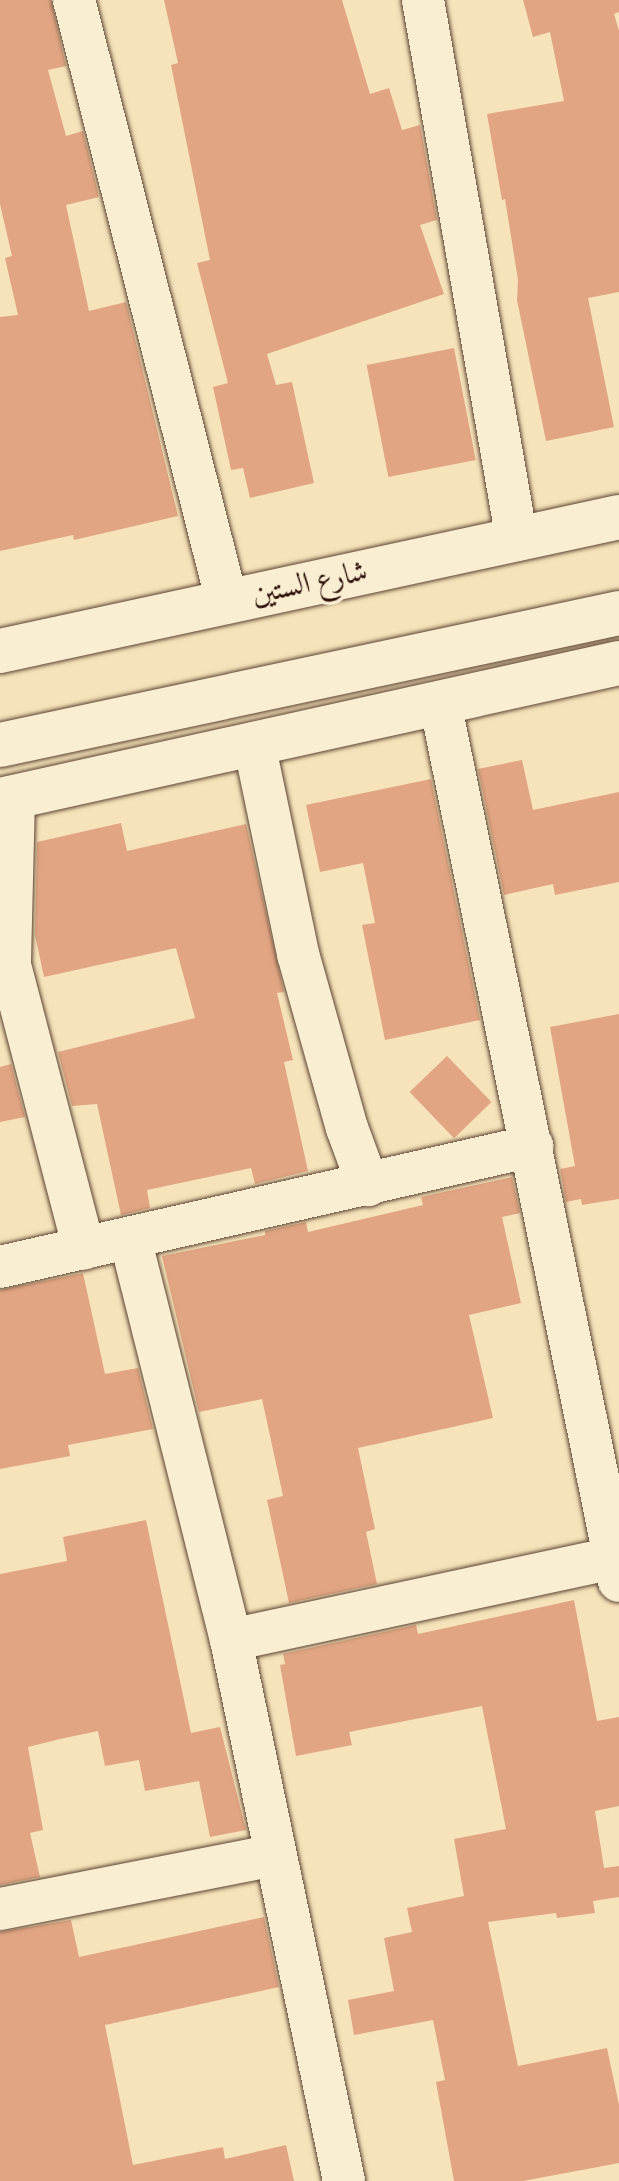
<!DOCTYPE html>
<meta charset="utf-8">
<style>
body{margin:0}
#map{position:relative;width:619px;height:2181px;overflow:hidden;background:#f6e3ba;font-family:"Sorts Mill Goudy",Amiri,serif}
div>[style]{position:absolute}
.building>*{inset:0;background:#e1a583;transform-origin:0 0}
.roads{filter:drop-shadow(0 0 2px #5d4433) drop-shadow(0 0 2px #5d4433)}
.street>*{height:42px;margin:-21px;padding:0 21px;transform-origin:21px;border-radius:21px;background:#f9edd2}
.secondary>*{height:44px;margin:-22px;padding:0 22px;transform-origin:22px;border-radius:22px;background:#f9edd2}
span{translate:-50% -50%;white-space:nowrap;text-align:center;line-height:1.15;-webkit-text-stroke:7px #f9edd2;paint-order:stroke}
.street-label{font-size:30px;color:#2a0f06}
</style>
<div id="map">
<div class="building">
<i style="clip-path:polygon(0 0,51px 0,66px 66px,48px 70px,66px 136px,83px 131px,99px 197px,66px 205px,89px 311px,126px 302px,178px 516px,74px 540px,73px 535px,0 551px,0 317px,18px 315px,5px 258px,12px 256px,0 204px)"></i>
<i style="clip-path:polygon(164px 0,342px 0,370px 94px,389px 88px,402px 130px,420px 125px,437px 220px,420px 225px,444px 294px,267px 354px,276px 385px,292px 382px,314px 483px,250px 498px,243px 468px,231px 470px,213px 387px,228px 383px,197px 263px,210px 260px,171px 65px,178px 63px)"></i>
<i style="clip-path:polygon(523px 0,619px 0,619px 12px,614px 14px,619px 31px,619px 292px,588px 298px,614px 427px,546px 441px,517px 300px,518px 280px,505px 199px,502px 200px,487px 114px,564px 101px,550px 32px,533px 37px)"></i>
<i style="left:454px;top:348px;width:114px;height:89px;rotate:79deg"></i>
<i style="clip-path:polygon(522px 760px,533px 810px,619px 792px,619px 882px,555px 895px,553px 884px,504px 895px,478px 769px)"></i>
<i style="clip-path:polygon(431px 779px,480px 1020px,385px 1040px,362px 925px,375px 923px,363px 863px,320px 872px,306px 805px)"></i>
<i style="clip-path:polygon(121px 823px,127px 851px,246px 824px,284px 992px,277px 993px,293px 1060px,284px 1062px,308px 1171px,255px 1184px,251px 1168px,147px 1190px,150px 1208px,121px 1215px,97px 1104px,72px 1106px,58px 1052px,195px 1018px,176px 948px,44px 977px,35px 935px,37px 842px)"></i>
<i style="clip-path:polygon(619px 1014px,619px 1199px,582px 1205px,581px 1199px,566px 1202px,560px 1169px,575px 1166px,550px 1027px)"></i>
<i style="left:447px;top:1056px;width:64px;height:52px;rotate:46deg"></i>
<i style="clip-path:polygon(11px 1064px,25px 1117px,0 1122px,0 1067px)"></i>
<i style="clip-path:polygon(512px 1177px,520px 1213px,502px 1217px,521px 1303px,469px 1315px,493px 1418px,358px 1448px,375px 1529px,366px 1532px,377px 1584px,289px 1603px,267px 1500px,283px 1496px,262px 1399px,199px 1412px,162px 1256px,265px 1235px,265px 1231px,306px 1222px,308px 1232px,423px 1205px,421px 1197px)"></i>
<i style="clip-path:polygon(83px 1273px,105px 1374px,138px 1368px,153px 1429px,68px 1445px,70px 1456px,0 1469px,0 1290px)"></i>
<i style="clip-path:polygon(146px 1520px,191px 1733px,220px 1727px,246px 1830px,210px 1837px,199px 1781px,145px 1791px,139px 1760px,105px 1766px,98px 1731px,60px 1739px,28px 1747px,43px 1830px,30px 1833px,40px 1877px,0 1885px,0 1574px,67px 1561px,63px 1537px)"></i>
<i style="clip-path:polygon(574px 1600px,597px 1721px,619px 1717px,619px 1806px,595px 1811px,604px 1868px,619px 1866px,619px 1897px,593px 1901px,595px 1913px,557px 1918px,556px 1913px,488px 1922px,518px 2066px,607px 2048px,619px 2105px,619px 2163px,523px 2181px,454px 2181px,436px 2082px,445px 2080px,433px 2020px,354px 2035px,348px 2000px,394px 1991px,384px 1938px,412px 1932px,407px 1908px,464px 1896px,454px 1839px,506px 1829px,482px 1706px,349px 1732px,352px 1745px,296px 1756px,280px 1665px,285px 1664px,283px 1654px,416px 1625px,418px 1634px)"></i>
<i style="clip-path:polygon(264px 1917px,279px 1987px,105px 2025px,133px 2165px,223px 2147px,225px 2159px,286px 2145px,294px 2181px,0 2181px,0 1932px,71px 1920px,79px 1957px)"></i>
</div>
<div class="roads">
<div class="street">
<i style="left:74px;top:0;width:621px;rotate:75.74deg"></i>
<i style="left:423px;top:0;width:548px;rotate:80.13deg"></i>
<i style="left:440px;top:702px;width:897px;rotate:78.49deg"></i>
<i style="left:254px;top:743px;width:216px;rotate:78.2deg"></i>
<i style="left:298px;top:954px;width:181px;rotate:74.3deg"></i>
<i style="left:347px;top:1128px;width:61px;rotate:69.8deg"></i>
<i style="left:14px;top:797px;width:168px;rotate:91.4deg"></i>
<i style="left:10px;top:965px;width:293px;rotate:75.4deg"></i>
<i style="left:130px;top:1238px;width:414px;rotate:75.9deg"></i>
<i style="left:231px;top:1640px;width:553px;rotate:78.2deg"></i>
<i style="left:0;top:1267px;width:546px;rotate:-12.81deg"></i>
<i style="left:231px;top:1640px;width:397px;rotate:-12.1deg"></i>
<i style="left:0;top:1909px;width:279px;rotate:-11.1deg"></i>
</div>
<div class="secondary">
<i style="left:0;top:651px;width:633px;rotate:-12.21deg"></i>
<i style="left:0;top:745px;width:633px;rotate:-12.04deg"></i>
<i style="left:0;top:800px;width:634px;rotate:-12.48deg"></i>
</div>
</div>
<div class="street-label">
<span style="left:310px;top:585px;rotate:-12deg">شارع الستين</span>
</div>
</div>
